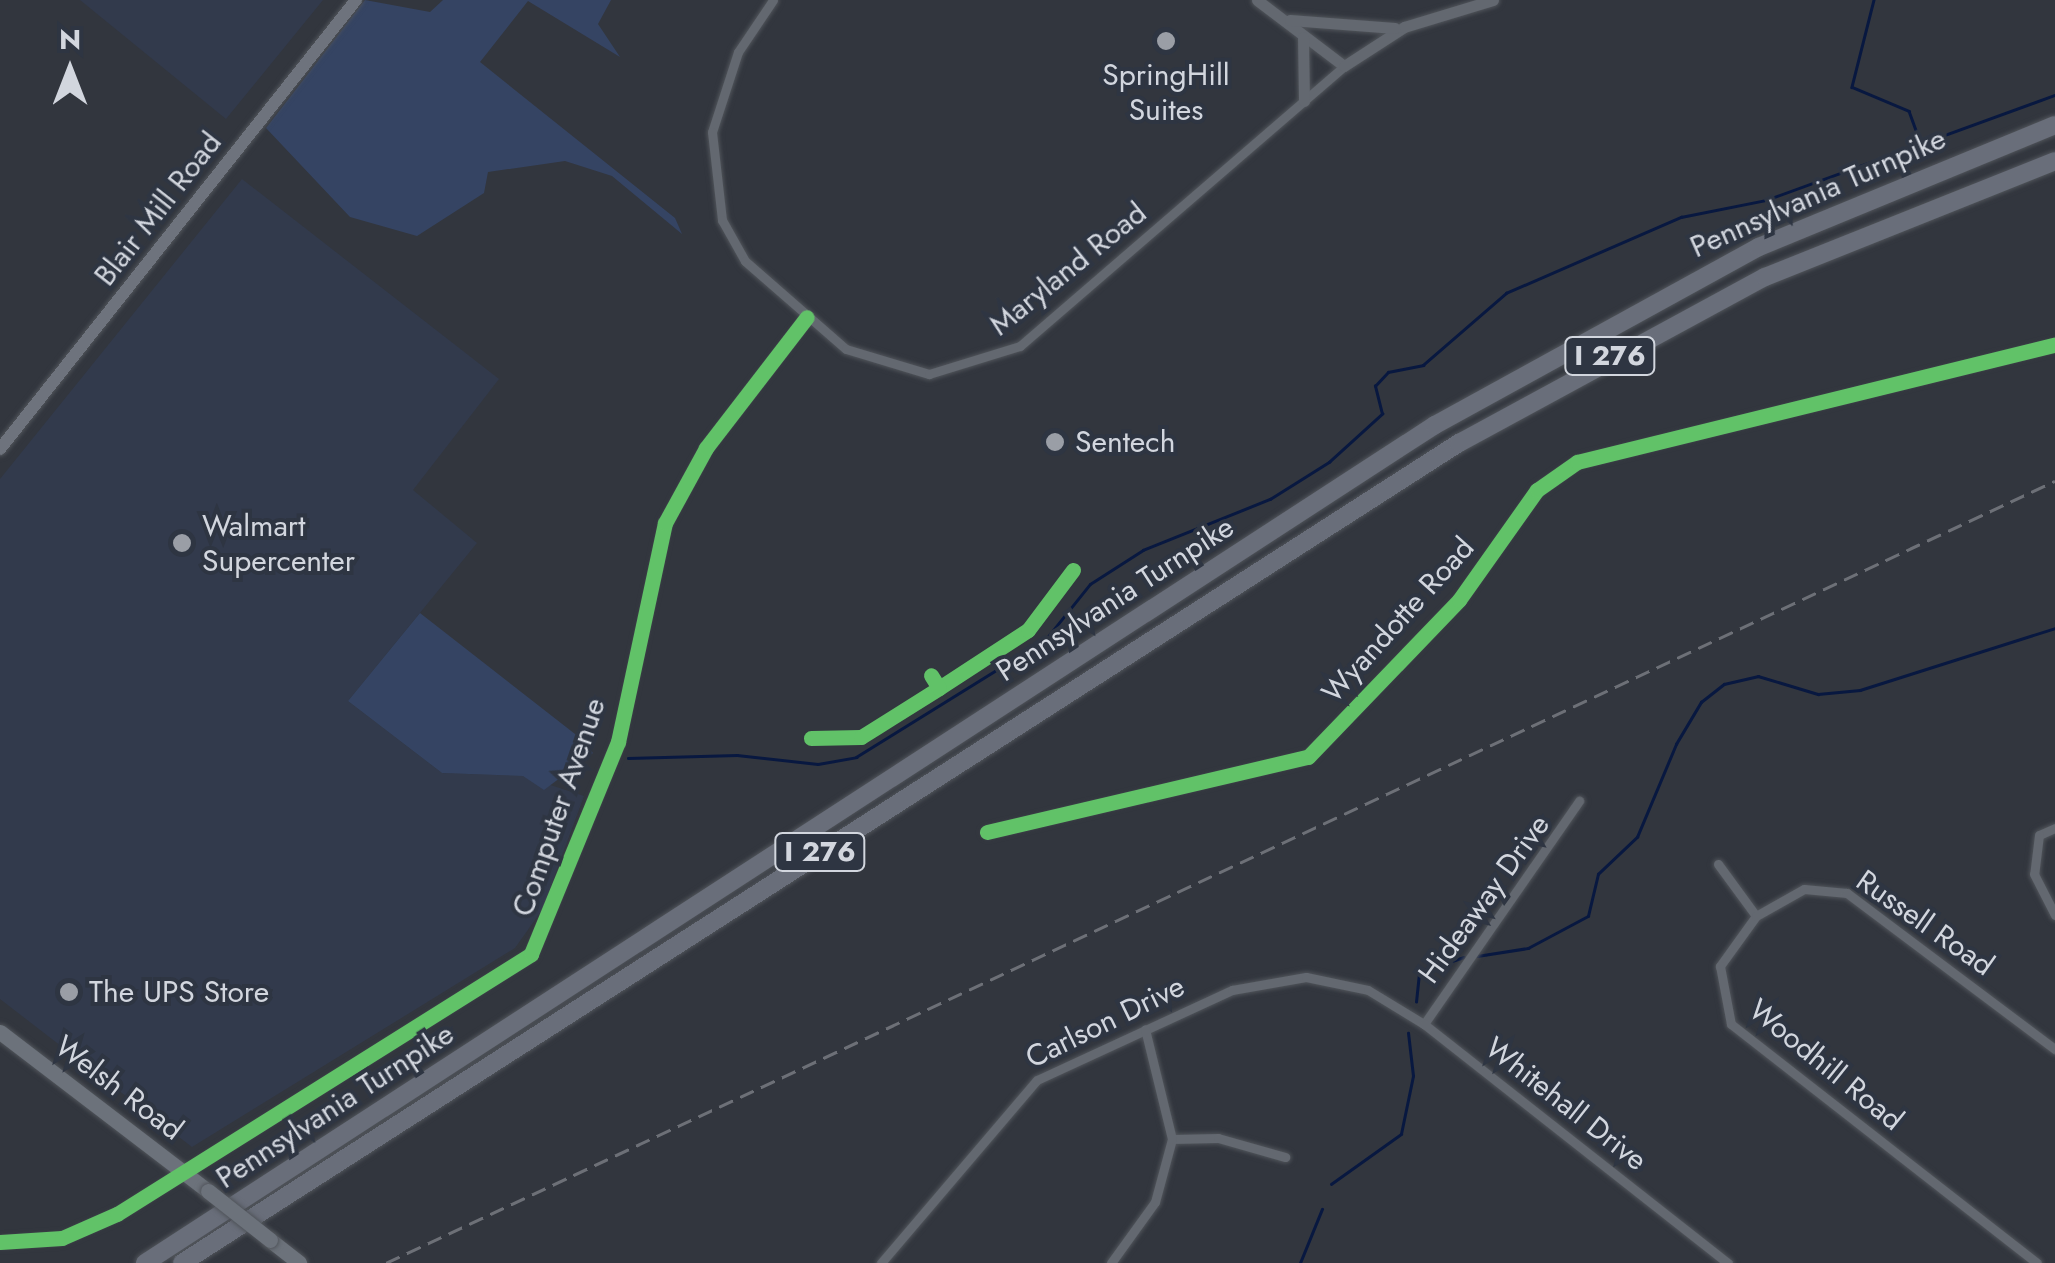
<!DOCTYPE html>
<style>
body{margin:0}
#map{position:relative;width:2055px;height:1263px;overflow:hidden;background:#32363e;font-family:Jost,sans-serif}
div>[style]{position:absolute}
.built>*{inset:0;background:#323a4c}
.green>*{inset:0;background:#354463}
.stream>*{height:2.5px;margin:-1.25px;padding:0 1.25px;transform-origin:1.25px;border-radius:1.25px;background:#081840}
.roads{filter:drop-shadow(0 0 2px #50545a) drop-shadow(0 0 2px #50545a)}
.minor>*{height:9px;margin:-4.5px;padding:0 4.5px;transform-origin:4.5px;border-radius:4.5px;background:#636870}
.tertiary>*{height:11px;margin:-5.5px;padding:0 5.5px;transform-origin:5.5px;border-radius:5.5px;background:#636870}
.secondary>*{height:12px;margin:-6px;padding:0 6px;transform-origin:6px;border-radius:6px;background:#6e737d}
.primary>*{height:15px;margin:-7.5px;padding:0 7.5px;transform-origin:7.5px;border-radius:7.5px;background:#6c727b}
.motorway>*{height:18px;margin:-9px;padding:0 9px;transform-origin:9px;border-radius:9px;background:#696e7a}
.rail>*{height:2.5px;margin-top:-1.25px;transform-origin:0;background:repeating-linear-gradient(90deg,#6d7077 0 15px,transparent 0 23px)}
.bridges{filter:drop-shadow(0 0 2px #50545a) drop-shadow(0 0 2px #50545a)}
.primary-bridge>*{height:15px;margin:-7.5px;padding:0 7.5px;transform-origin:7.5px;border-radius:7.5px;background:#6c727b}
.cycleway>*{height:15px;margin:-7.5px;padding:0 7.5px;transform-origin:7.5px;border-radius:7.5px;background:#61c268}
.dots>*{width:28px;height:28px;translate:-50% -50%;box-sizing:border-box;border:5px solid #2e3542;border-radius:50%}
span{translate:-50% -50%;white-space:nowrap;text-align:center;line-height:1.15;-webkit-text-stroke:8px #2e3542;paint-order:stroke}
.shield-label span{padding:2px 8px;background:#2e3542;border:2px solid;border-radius:8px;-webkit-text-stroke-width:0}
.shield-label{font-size:28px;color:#d2d6de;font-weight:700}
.poi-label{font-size:30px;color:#d2d6de}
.left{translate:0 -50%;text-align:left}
.street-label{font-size:30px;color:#d2d6de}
.north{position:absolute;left:20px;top:20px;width:100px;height:100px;-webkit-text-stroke:8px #2e3542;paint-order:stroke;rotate:0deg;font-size:28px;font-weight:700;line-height:40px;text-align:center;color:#d2d6de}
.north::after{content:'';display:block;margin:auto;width:35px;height:45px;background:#d2d6de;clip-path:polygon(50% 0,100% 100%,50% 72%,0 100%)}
</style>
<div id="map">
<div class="built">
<i style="clip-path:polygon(80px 0,323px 0,226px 119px)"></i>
<i style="clip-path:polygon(242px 179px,499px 379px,413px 490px,477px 543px,348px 701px,442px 773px,523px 776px,584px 796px,542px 910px,515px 948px,192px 1147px,0 999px,0 479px)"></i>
</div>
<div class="green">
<i style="clip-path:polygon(365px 0,430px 12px,443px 0,611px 0,598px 24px,620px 57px,528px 1px,480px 62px,675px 218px,682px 234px,612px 176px,565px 161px,488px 172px,484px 193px,417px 236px,350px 217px,266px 128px)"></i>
<i style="clip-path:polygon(420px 613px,584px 741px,593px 753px,544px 790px,523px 776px,442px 773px,348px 701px)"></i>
</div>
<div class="stream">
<i style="left:1874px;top:0;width:90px;rotate:104.2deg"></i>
<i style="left:1852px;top:87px;width:62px;rotate:22.8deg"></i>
<i style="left:1909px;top:111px;width:33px;rotate:70deg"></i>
<i style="left:628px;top:758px;width:109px;rotate:-1.6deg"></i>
<i style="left:737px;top:755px;width:81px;rotate:6.3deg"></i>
<i style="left:818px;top:764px;width:39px;rotate:-10deg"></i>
<i style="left:856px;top:757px;width:224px;rotate:-31.8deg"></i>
<i style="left:1046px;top:639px;width:70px;rotate:-51.3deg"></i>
<i style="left:1090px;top:584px;width:63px;rotate:-32.7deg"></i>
<i style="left:1143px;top:550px;width:137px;rotate:-21.9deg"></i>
<i style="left:1270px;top:499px;width:70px;rotate:-32.1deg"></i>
<i style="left:1329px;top:462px;width:72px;rotate:-42.2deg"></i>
<i style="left:1382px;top:414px;width:29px;rotate:-104deg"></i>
<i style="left:1375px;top:386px;width:19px;rotate:-47deg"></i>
<i style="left:1388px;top:372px;width:36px;rotate:-11deg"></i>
<i style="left:1423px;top:365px;width:110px;rotate:-40.9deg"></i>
<i style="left:1506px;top:293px;width:191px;rotate:-23.5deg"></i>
<i style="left:1681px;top:217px;width:87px;rotate:-11.3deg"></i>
<i style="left:1766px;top:200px;width:307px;rotate:-20deg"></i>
<i style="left:1477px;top:956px;width:52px;rotate:-8.9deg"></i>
<i style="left:1528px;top:948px;width:68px;rotate:-28.1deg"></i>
<i style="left:1588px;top:916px;width:43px;rotate:-76.6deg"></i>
<i style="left:1598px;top:874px;width:54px;rotate:-43.5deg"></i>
<i style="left:1637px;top:837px;width:101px;rotate:-67.2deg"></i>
<i style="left:1676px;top:744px;width:49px;rotate:-59.2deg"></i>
<i style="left:1701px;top:702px;width:29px;rotate:-38deg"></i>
<i style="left:1724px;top:684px;width:35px;rotate:-13deg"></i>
<i style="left:1758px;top:676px;width:63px;rotate:16.7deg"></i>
<i style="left:1818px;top:694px;width:42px;rotate:-5.4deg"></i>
<i style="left:1860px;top:690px;width:205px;rotate:-17.6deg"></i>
<i style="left:1416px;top:1002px;width:30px;rotate:-84deg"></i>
<i style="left:1419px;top:972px;width:47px;rotate:-18.4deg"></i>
<i style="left:1331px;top:1184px;width:86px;rotate:-35.5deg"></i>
<i style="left:1401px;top:1134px;width:59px;rotate:-78.3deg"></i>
<i style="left:1413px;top:1076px;width:43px;rotate:-96.6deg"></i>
<i style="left:1300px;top:1263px;width:58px;rotate:-67.8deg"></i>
</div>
<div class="roads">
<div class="minor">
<i style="left:773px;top:0;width:63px;rotate:123.9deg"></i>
<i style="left:738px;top:52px;width:84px;rotate:108deg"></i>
<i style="left:712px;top:132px;width:89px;rotate:83.5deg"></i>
<i style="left:722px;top:220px;width:47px;rotate:60.7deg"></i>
<i style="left:745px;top:261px;width:134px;rotate:41.1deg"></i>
<i style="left:846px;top:349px;width:87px;rotate:16.8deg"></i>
<i style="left:929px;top:374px;width:95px;rotate:-17.1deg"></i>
<i style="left:1020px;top:346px;width:428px;rotate:-40.8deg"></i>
<i style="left:2055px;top:828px;width:17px;rotate:156deg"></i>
<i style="left:2039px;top:835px;width:39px;rotate:97deg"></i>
<i style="left:2034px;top:874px;width:46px;rotate:62.9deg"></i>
<i style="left:987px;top:832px;width:330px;rotate:-13.2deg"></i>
<i style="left:1308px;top:757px;width:218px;rotate:-46.1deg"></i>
<i style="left:1459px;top:600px;width:135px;rotate:-54.7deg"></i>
<i style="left:1537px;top:490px;width:49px;rotate:-35deg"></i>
<i style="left:1577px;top:462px;width:492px;rotate:-13.8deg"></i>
<i style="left:1718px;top:864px;width:64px;rotate:53.8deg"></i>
<i style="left:1756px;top:916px;width:62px;rotate:125.8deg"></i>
<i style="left:1720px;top:966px;width:59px;rotate:79.3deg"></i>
<i style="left:1731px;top:1024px;width:388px;rotate:38deg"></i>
<i style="left:1756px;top:916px;width:55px;rotate:-29.4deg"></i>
<i style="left:1804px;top:889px;width:43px;rotate:5.3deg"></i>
<i style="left:1847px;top:893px;width:260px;rotate:36.9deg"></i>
<i style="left:1424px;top:1024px;width:272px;rotate:-55.2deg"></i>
<i style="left:1172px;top:1139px;width:46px;rotate:-1.2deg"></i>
<i style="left:1218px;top:1138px;width:70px;rotate:15.8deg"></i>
<i style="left:0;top:1242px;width:62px;rotate:-3.7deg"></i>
<i style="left:62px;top:1238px;width:60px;rotate:-23.6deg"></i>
<i style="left:117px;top:1214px;width:489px;rotate:-32.1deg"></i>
<i style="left:531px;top:954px;width:229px;rotate:-67.7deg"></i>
<i style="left:618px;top:742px;width:224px;rotate:-77.9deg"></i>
<i style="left:665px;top:523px;width:85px;rotate:-61.3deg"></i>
<i style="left:706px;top:448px;width:165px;rotate:-52.4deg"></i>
<i style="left:881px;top:1263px;width:240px;rotate:-49.6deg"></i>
<i style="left:1037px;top:1080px;width:215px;rotate:-24.8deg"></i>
<i style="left:1232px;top:990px;width:75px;rotate:-10deg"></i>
<i style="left:1306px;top:977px;width:63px;rotate:11.8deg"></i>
<i style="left:1368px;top:990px;width:66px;rotate:31.3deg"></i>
<i style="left:1424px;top:1024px;width:387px;rotate:38.2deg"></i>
<i style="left:1111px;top:1263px;width:75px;rotate:-54.2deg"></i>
<i style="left:1155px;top:1202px;width:65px;rotate:-74.9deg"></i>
<i style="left:1172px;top:1139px;width:113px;rotate:-103.8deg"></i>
</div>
<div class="tertiary">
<i style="left:1257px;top:0;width:109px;rotate:37.2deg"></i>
<i style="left:1344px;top:66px;width:72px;rotate:-33deg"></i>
<i style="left:1404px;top:27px;width:93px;rotate:-16.9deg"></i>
<i style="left:1290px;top:20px;width:105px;rotate:4.4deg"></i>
<i style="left:1303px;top:37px;width:64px;rotate:89.1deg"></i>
</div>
<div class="secondary">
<i style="left:0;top:449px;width:573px;rotate:-51.59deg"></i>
</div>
<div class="primary">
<i style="left:0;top:1032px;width:262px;rotate:37.4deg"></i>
<i style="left:270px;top:1240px;width:37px;rotate:38deg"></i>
</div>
<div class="motorway">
<i style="left:145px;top:1263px;width:1538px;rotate:-33.01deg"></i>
<i style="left:1435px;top:425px;width:370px;rotate:-28.8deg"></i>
<i style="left:1759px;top:247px;width:320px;rotate:-22.4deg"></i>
<i style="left:182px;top:1263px;width:1518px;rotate:-32.71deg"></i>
<i style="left:1459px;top:443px;width:348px;rotate:-28.5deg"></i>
<i style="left:1765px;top:277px;width:312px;rotate:-21.8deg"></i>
</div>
</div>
<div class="rail">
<i style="left:386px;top:1263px;width:1843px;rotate:-25.11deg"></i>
</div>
<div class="bridges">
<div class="primary-bridge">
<i style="left:208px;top:1191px;width:79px;rotate:38.3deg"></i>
</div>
</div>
<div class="cycleway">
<i style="left:939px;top:688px;width:106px;rotate:-33.1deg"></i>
<i style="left:1028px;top:630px;width:75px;rotate:-53.1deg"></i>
<i style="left:811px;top:738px;width:50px;rotate:-1.1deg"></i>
<i style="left:861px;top:737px;width:92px;rotate:-32.1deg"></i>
<i style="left:939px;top:688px;width:15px;rotate:-122deg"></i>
<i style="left:987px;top:832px;width:330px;rotate:-13.2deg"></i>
<i style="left:1308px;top:757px;width:218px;rotate:-46.1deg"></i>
<i style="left:1459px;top:600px;width:135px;rotate:-54.7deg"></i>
<i style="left:1537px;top:490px;width:49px;rotate:-35deg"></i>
<i style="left:1577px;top:462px;width:492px;rotate:-13.8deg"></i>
<i style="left:0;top:1242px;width:62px;rotate:-3.7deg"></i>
<i style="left:62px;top:1238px;width:60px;rotate:-23.6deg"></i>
<i style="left:117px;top:1214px;width:489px;rotate:-32.1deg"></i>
<i style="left:531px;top:954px;width:229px;rotate:-67.7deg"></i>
<i style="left:618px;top:742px;width:224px;rotate:-77.9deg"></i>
<i style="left:665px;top:523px;width:85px;rotate:-61.3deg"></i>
<i style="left:706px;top:448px;width:165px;rotate:-52.4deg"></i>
</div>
<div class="dots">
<i style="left:1166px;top:41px;background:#9a9ea6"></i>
<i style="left:1055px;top:442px;background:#9a9ea6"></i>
<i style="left:182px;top:543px;background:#9a9ea6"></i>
<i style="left:69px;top:992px;background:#9a9ea6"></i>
</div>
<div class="shield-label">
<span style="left:1610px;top:356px">I 276</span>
<span style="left:820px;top:852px">I 276</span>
</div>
<div class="poi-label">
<span style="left:1166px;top:92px">SpringHill<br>Suites</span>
<span class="left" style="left:1075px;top:442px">Sentech</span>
<span class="left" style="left:202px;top:543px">Walmart<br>Supercenter</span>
<span class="left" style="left:89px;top:992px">The UPS Store</span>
</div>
<div class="street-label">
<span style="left:1818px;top:193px;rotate:-24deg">Pennsylvania Turnpike</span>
<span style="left:158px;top:209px;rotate:-52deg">Blair Mill Road</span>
<span style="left:1068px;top:269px;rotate:-39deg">Maryland Road</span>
<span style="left:1115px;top:599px;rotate:-33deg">Pennsylvania Turnpike</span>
<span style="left:1398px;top:620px;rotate:-48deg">Wyandotte Road</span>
<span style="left:559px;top:807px;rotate:-71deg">Computer Avenue</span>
<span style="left:1484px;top:899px;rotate:-54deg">Hideaway Drive</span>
<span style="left:1925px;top:923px;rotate:35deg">Russell Road</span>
<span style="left:1105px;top:1022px;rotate:-26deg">Carlson Drive</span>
<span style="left:1826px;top:1065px;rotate:39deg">Woodhill Road</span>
<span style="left:119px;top:1088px;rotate:37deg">Welsh Road</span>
<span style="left:1566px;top:1104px;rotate:38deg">Whitehall Drive</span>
<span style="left:335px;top:1106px;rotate:-33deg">Pennsylvania Turnpike</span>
</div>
<div class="north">N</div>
</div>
